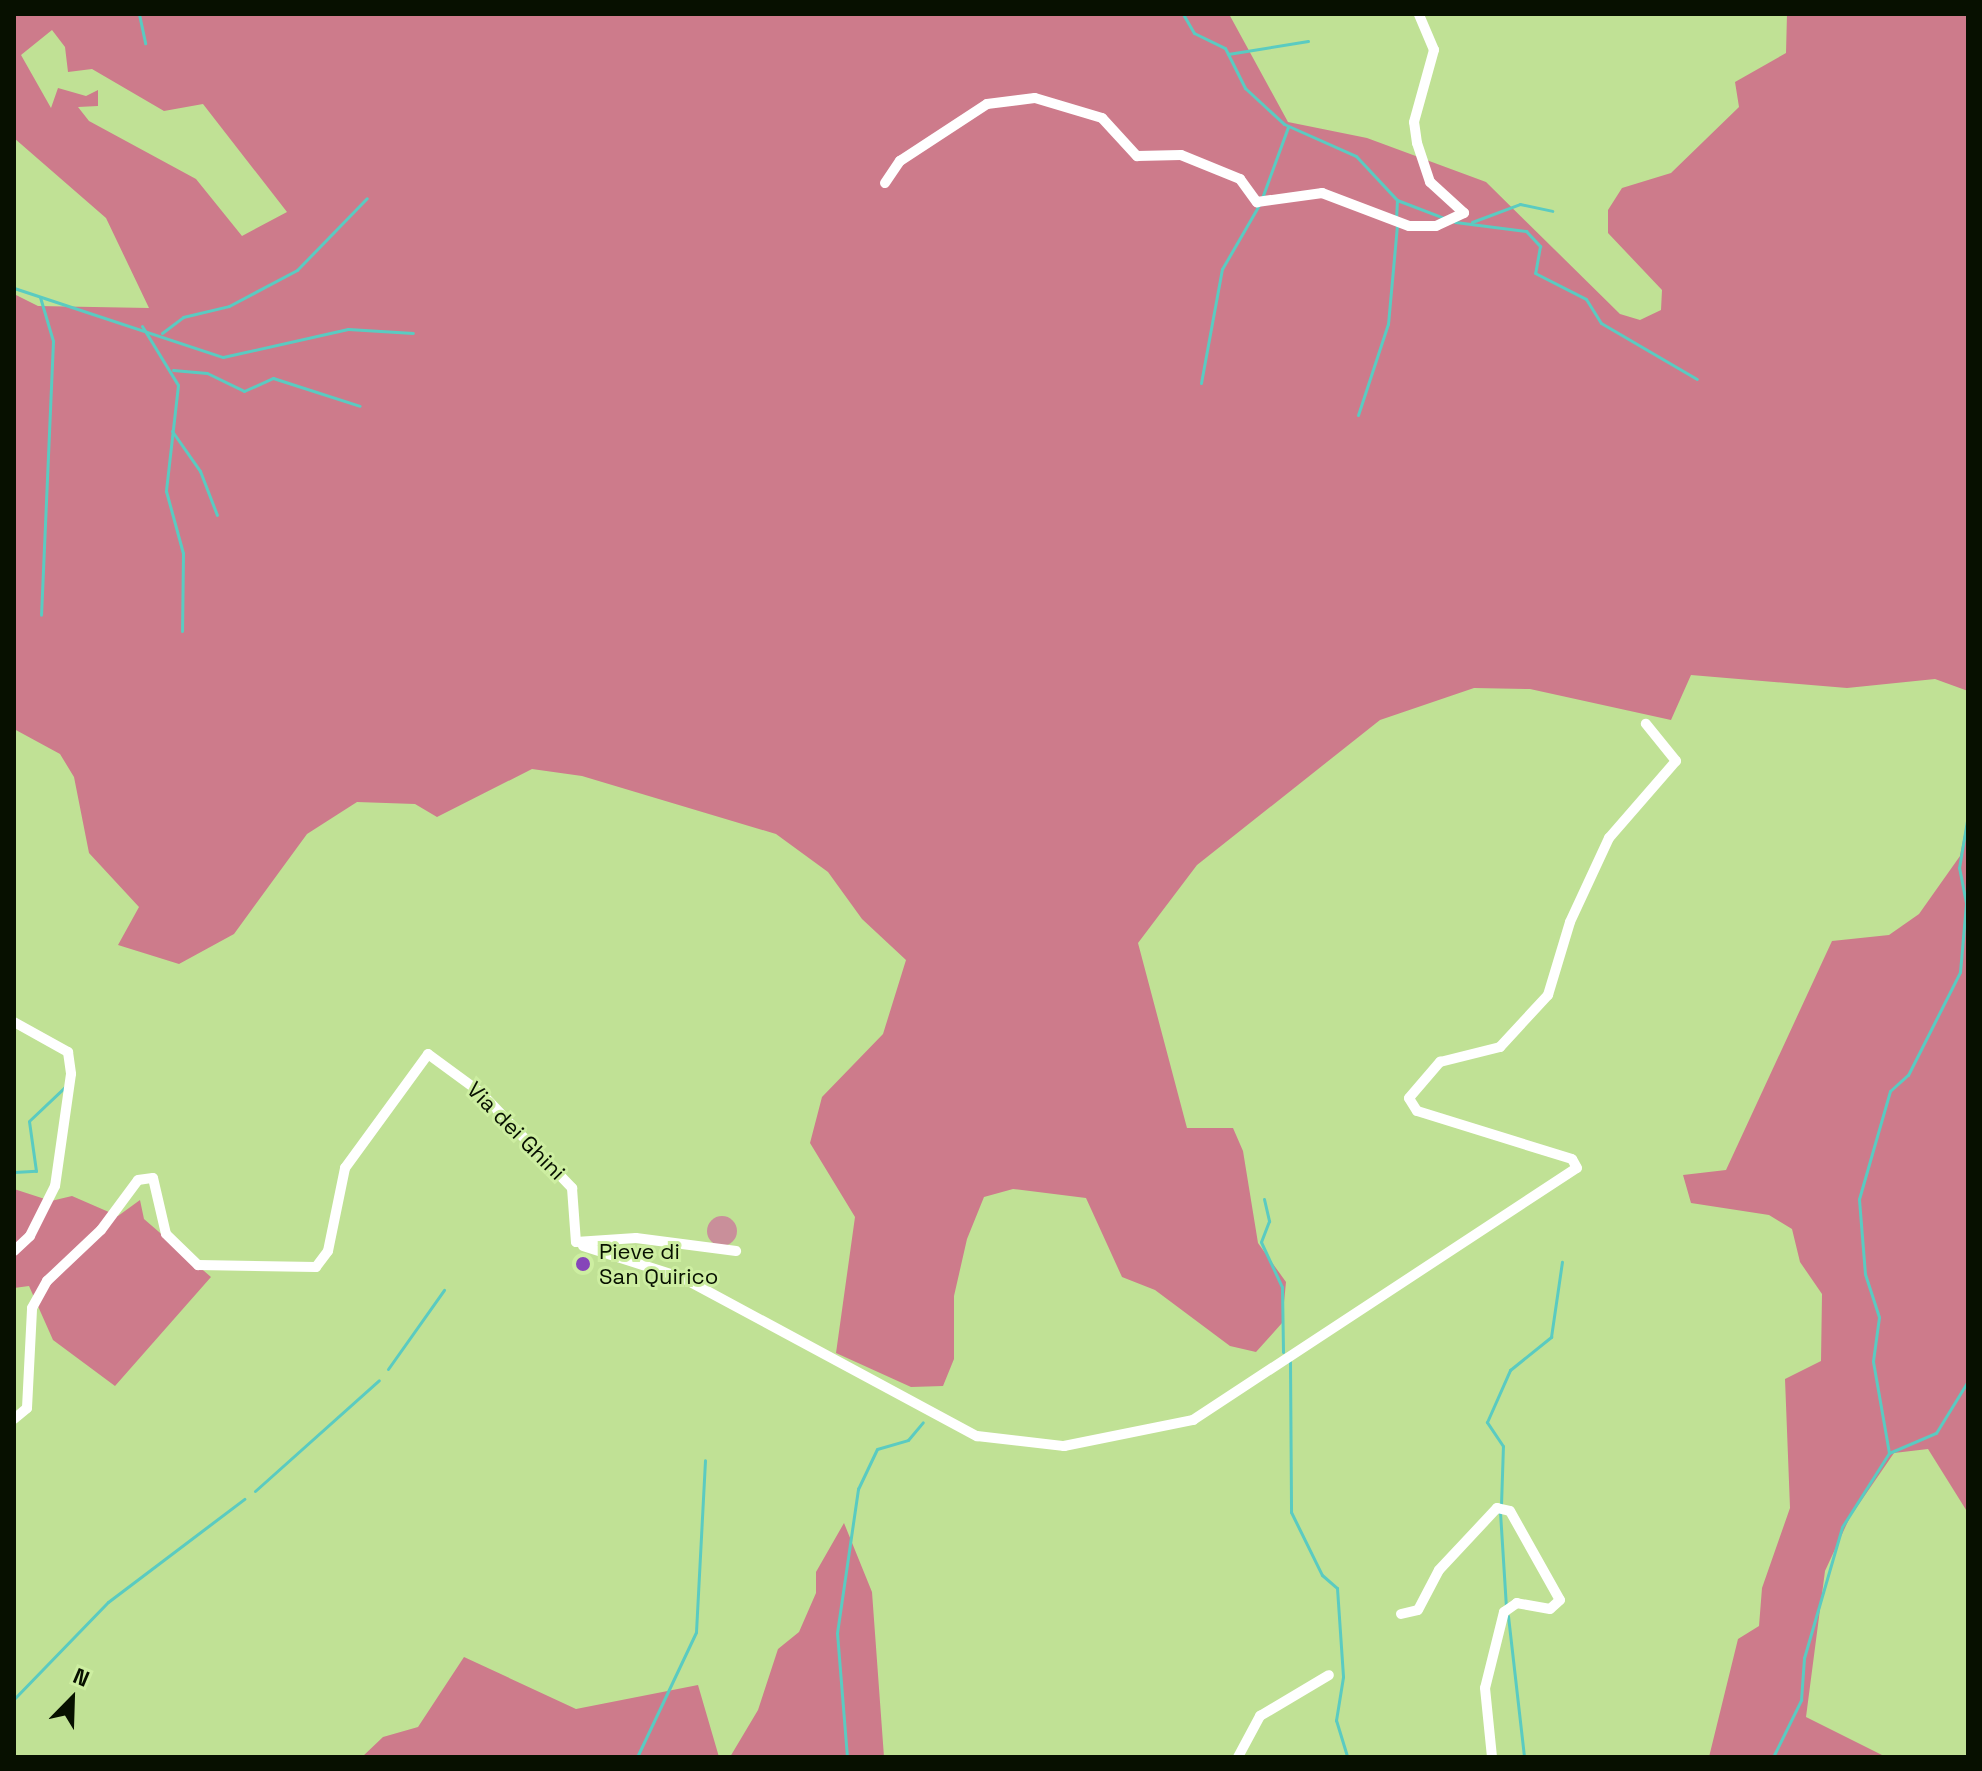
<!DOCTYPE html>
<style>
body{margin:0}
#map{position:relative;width:1982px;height:1771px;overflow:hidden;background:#c0e195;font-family:"Space Grotesk",sans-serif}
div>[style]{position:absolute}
.green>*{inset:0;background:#c98f9a}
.round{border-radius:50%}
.forest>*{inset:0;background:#cd7b8b}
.stream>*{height:3px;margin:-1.5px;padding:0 1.5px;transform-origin:1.5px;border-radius:1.5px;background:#5acbc1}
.minor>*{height:10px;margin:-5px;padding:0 5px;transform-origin:5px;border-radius:5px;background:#fff}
.dots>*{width:22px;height:22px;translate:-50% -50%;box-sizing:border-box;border:4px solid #cdeea1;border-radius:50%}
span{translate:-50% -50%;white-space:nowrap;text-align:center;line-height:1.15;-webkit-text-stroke:6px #cdeea1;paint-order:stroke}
.street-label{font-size:22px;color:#071000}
.poi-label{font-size:22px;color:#071000}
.left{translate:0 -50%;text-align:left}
.frame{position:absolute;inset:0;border:16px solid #071000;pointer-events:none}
.north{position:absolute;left:32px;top:1659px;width:80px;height:80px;-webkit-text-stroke:6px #cdeea1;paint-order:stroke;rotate:23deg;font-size:22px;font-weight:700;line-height:32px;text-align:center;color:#071000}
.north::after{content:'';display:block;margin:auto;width:28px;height:36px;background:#071000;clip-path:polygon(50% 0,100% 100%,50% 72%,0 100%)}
</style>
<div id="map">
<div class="green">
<i class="round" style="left:707px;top:1216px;width:30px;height:30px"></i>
</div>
<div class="forest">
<i style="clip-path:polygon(evenodd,14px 14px,1229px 14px,1288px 122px,1367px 138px,1486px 182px,1620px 314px,1640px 320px,1661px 310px,1662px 290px,1608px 233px,1608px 210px,1622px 188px,1671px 173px,1739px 107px,1735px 82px,1786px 53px,1787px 14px,1968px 14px,1968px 691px,1935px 679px,1847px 688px,1691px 675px,1671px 720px,1530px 689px,1474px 688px,1380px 720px,1197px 865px,1138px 943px,1187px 1128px,1233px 1128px,1243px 1151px,1258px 1243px,1286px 1282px,1282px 1323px,1256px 1352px,1230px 1346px,1155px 1290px,1122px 1277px,1086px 1198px,1013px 1189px,984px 1197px,967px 1239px,954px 1296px,954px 1359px,943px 1386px,911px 1387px,836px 1353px,855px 1217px,810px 1143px,822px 1097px,883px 1034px,906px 960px,862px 919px,828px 872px,776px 834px,582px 776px,532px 769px,437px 817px,415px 804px,357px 802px,307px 834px,234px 934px,179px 964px,118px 945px,139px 907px,89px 853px,74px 777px,60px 754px,14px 729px,14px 294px,38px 306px,149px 308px,106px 218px,14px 138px,14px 14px,52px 30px,65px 47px,68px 72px,92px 69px,164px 111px,203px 104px,287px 212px,242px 236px,196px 179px,89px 121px,78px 107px,98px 106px,98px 90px,86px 96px,58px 88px,51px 108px,21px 55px,52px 30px)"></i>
<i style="clip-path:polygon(1968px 814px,1968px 1513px,1928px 1449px,1894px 1453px,1850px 1517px,1825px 1571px,1806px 1717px,1886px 1757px,1709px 1757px,1738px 1639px,1759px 1626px,1762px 1588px,1790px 1508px,1785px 1379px,1821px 1361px,1822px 1294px,1800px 1262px,1792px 1229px,1769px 1215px,1691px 1203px,1683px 1175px,1726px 1170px,1832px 941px,1889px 935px,1919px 914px,1960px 856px)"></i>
<i style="clip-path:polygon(14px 1189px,51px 1201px,72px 1196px,118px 1216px,140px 1200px,144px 1219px,211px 1277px,115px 1386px,53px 1340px,29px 1286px,14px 1288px)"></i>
<i style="clip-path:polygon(844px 1523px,872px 1592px,884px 1757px,730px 1757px,758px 1710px,778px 1649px,799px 1632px,816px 1593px,816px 1572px)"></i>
<i style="clip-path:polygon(464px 1657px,576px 1709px,698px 1685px,719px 1757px,362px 1757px,383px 1737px,418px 1727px)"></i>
</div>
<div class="stream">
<i style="left:139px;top:14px;width:30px;rotate:78deg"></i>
<i style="left:1183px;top:14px;width:22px;rotate:60deg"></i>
<i style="left:1194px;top:33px;width:34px;rotate:26deg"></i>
<i style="left:1225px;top:48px;width:45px;rotate:63.4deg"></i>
<i style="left:1245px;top:88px;width:53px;rotate:42.7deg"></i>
<i style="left:1284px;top:124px;width:79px;rotate:24deg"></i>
<i style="left:1356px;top:156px;width:60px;rotate:47deg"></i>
<i style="left:1397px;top:200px;width:50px;rotate:21deg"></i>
<i style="left:1228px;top:54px;width:81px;rotate:-9.2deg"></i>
<i style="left:1262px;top:198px;width:76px;rotate:-69.9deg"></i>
<i style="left:1396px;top:219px;width:19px;rotate:-87deg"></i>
<i style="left:1455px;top:222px;width:72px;rotate:7.2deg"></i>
<i style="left:1526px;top:231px;width:21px;rotate:47deg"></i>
<i style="left:1540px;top:246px;width:27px;rotate:100deg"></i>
<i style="left:1535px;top:273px;width:57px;rotate:27deg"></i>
<i style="left:1586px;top:299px;width:28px;rotate:58deg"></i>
<i style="left:1601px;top:323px;width:111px;rotate:30.3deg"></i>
<i style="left:1472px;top:222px;width:51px;rotate:-20.6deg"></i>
<i style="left:1520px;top:204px;width:33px;rotate:12deg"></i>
<i style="left:14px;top:288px;width:220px;rotate:18.3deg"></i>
<i style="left:223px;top:357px;width:128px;rotate:-12.6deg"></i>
<i style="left:348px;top:329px;width:65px;rotate:3.5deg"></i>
<i style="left:40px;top:297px;width:46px;rotate:73.5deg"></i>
<i style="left:53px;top:341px;width:274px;rotate:92.5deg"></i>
<i style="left:142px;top:326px;width:69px;rotate:58.6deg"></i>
<i style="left:178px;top:385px;width:107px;rotate:96.5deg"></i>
<i style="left:166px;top:491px;width:64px;rotate:74.7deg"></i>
<i style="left:183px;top:553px;width:78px;rotate:90.7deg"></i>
<i style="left:162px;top:333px;width:26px;rotate:-37deg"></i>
<i style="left:183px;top:317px;width:47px;rotate:-13.4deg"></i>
<i style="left:229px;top:306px;width:77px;rotate:-27.9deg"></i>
<i style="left:297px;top:270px;width:100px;rotate:-45.8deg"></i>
<i style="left:173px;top:370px;width:34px;rotate:5deg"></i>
<i style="left:207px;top:373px;width:41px;rotate:25.9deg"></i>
<i style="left:244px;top:391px;width:32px;rotate:-24deg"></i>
<i style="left:273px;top:378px;width:91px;rotate:17.8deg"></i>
<i style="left:1201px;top:383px;width:116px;rotate:-79.6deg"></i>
<i style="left:1222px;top:269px;width:74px;rotate:-60deg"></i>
<i style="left:1358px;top:415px;width:96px;rotate:-71.8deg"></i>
<i style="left:1388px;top:324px;width:98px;rotate:-84.8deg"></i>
<i style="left:172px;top:431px;width:49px;rotate:55deg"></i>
<i style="left:200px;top:471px;width:47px;rotate:68.9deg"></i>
<i style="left:14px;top:1172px;width:22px;rotate:-3deg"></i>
<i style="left:36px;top:1171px;width:50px;rotate:-98deg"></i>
<i style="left:29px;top:1121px;width:50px;rotate:-43.4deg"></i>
<i style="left:1264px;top:1199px;width:23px;rotate:77deg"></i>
<i style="left:1269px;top:1221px;width:22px;rotate:111deg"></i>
<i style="left:1261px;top:1242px;width:50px;rotate:65deg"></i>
<i style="left:1282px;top:1287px;width:65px;rotate:89.1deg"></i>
<i style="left:1290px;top:1362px;width:150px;rotate:89.6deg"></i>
<i style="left:1291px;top:1512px;width:70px;rotate:63.8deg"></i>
<i style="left:1322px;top:1575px;width:20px;rotate:41deg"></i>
<i style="left:1337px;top:1588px;width:89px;rotate:86.1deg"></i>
<i style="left:1343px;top:1677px;width:44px;rotate:99.2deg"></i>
<i style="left:1336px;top:1720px;width:39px;rotate:73deg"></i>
<i style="left:388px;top:1369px;width:97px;rotate:-54.7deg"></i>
<i style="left:1889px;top:1453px;width:51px;rotate:-23.1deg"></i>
<i style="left:1936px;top:1433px;width:61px;rotate:-58.4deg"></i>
<i style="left:255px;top:1491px;width:166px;rotate:-41.8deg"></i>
<i style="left:1501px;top:1505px;width:59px;rotate:-88.1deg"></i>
<i style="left:1503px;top:1446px;width:29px;rotate:-124deg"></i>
<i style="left:1487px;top:1422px;width:57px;rotate:-66.1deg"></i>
<i style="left:1510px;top:1370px;width:53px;rotate:-38.8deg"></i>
<i style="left:1551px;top:1337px;width:76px;rotate:-81.7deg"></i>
<i style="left:1500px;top:1512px;width:96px;rotate:86.4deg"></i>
<i style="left:1508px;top:1616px;width:142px;rotate:83.5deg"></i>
<i style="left:14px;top:1699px;width:135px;rotate:-45.9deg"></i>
<i style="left:108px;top:1602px;width:171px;rotate:-37.1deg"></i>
<i style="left:637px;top:1757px;width:138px;rotate:-64.7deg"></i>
<i style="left:696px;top:1632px;width:172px;rotate:-87deg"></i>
<i style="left:847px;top:1757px;width:124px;rotate:-94.6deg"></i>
<i style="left:837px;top:1633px;width:146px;rotate:-81.7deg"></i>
<i style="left:858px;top:1489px;width:44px;rotate:-64.6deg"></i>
<i style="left:877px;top:1449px;width:32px;rotate:-16deg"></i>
<i style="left:908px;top:1440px;width:23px;rotate:-50deg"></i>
<i style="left:1773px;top:1757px;width:64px;rotate:-63.8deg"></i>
<i style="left:1801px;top:1700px;width:42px;rotate:-85.9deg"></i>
<i style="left:1804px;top:1658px;width:136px;rotate:-73.8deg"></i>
<i style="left:1842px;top:1527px;width:88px;rotate:-57.6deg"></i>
<i style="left:1889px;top:1453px;width:93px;rotate:-99.9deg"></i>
<i style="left:1873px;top:1361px;width:44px;rotate:-82.2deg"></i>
<i style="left:1879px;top:1317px;width:45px;rotate:-108deg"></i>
<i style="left:1865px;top:1274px;width:75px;rotate:-94.6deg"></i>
<i style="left:1859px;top:1199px;width:112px;rotate:-74deg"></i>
<i style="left:1890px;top:1091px;width:24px;rotate:-42deg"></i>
<i style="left:1908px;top:1075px;width:115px;rotate:-63.2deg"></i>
<i style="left:1960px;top:972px;width:69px;rotate:-85deg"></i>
<i style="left:1966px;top:903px;width:36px;rotate:-101deg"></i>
<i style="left:1959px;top:868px;width:54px;rotate:-80.4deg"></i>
</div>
<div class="minor">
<i style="left:885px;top:183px;width:27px;rotate:-56deg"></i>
<i style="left:900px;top:161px;width:104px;rotate:-33.2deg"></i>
<i style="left:987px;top:104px;width:48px;rotate:-7.1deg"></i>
<i style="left:1035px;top:98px;width:70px;rotate:16.6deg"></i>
<i style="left:1102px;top:118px;width:52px;rotate:47.4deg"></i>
<i style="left:1137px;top:156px;width:44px;rotate:-1.3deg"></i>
<i style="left:1181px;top:155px;width:64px;rotate:22.1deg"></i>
<i style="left:1240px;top:179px;width:29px;rotate:54deg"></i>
<i style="left:1257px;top:202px;width:66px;rotate:-7.9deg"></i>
<i style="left:1322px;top:193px;width:93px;rotate:20.8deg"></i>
<i style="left:1409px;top:226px;width:27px"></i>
<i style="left:1436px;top:226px;width:31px;rotate:-25deg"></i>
<i style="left:1464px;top:213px;width:46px;rotate:-137.6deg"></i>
<i style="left:1430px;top:182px;width:41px;rotate:-108.4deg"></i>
<i style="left:1417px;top:143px;width:21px;rotate:-98deg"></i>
<i style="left:1414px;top:122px;width:75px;rotate:-74.5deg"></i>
<i style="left:1434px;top:50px;width:39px;rotate:-113deg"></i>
<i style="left:14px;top:1022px;width:62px;rotate:29.1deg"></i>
<i style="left:68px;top:1052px;width:22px;rotate:82deg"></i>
<i style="left:71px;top:1074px;width:113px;rotate:98.1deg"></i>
<i style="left:55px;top:1186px;width:56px;rotate:116.6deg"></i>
<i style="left:30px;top:1236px;width:22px;rotate:137deg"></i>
<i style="left:583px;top:1246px;width:105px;rotate:17.7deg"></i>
<i style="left:683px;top:1278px;width:334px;rotate:28.3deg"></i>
<i style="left:977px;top:1436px;width:88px;rotate:6.6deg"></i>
<i style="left:1064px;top:1446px;width:132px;rotate:-11.4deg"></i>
<i style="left:1193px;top:1420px;width:459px;rotate:-33.3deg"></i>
<i style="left:1577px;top:1168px;width:10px;rotate:-119deg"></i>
<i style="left:1572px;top:1159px;width:162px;rotate:-162.8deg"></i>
<i style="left:1417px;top:1111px;width:15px;rotate:-122deg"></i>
<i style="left:1409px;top:1098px;width:48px;rotate:-49.3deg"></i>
<i style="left:1440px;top:1062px;width:62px;rotate:-14deg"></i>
<i style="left:1500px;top:1047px;width:71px;rotate:-47.3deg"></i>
<i style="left:1548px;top:995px;width:76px;rotate:-73.2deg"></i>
<i style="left:1570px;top:922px;width:93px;rotate:-65.1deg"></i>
<i style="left:1609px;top:838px;width:102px;rotate:-49deg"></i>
<i style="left:1676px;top:761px;width:48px;rotate:-129deg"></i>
<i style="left:14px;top:1419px;width:17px;rotate:-40deg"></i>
<i style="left:27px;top:1408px;width:100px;rotate:-87.1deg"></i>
<i style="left:32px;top:1308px;width:31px;rotate:-61deg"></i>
<i style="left:47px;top:1281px;width:74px;rotate:-43.4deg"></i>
<i style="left:101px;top:1230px;width:62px;rotate:-53.5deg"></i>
<i style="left:138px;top:1180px;width:15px;rotate:-8deg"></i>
<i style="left:153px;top:1178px;width:57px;rotate:76.9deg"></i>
<i style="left:166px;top:1234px;width:45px;rotate:44.1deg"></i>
<i style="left:198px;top:1265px;width:118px;rotate:1deg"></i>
<i style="left:316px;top:1267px;width:20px;rotate:-53deg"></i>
<i style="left:328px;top:1251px;width:85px;rotate:-78.4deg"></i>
<i style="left:345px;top:1168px;width:141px;rotate:-53.9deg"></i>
<i style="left:428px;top:1054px;width:66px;rotate:36.3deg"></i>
<i style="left:481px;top:1093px;width:132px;rotate:46.2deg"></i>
<i style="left:572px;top:1188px;width:54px;rotate:85.8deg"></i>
<i style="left:576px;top:1242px;width:60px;rotate:-3.8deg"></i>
<i style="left:636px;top:1238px;width:101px;rotate:7.4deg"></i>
<i style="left:1401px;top:1614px;width:17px;rotate:-13deg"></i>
<i style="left:1418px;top:1610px;width:45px;rotate:-62.3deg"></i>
<i style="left:1439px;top:1570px;width:85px;rotate:-46.9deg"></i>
<i style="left:1497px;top:1508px;width:13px;rotate:13deg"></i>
<i style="left:1510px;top:1511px;width:102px;rotate:60.7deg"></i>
<i style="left:1560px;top:1600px;width:13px;rotate:138deg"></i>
<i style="left:1550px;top:1609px;width:34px;rotate:-170deg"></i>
<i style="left:1517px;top:1603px;width:16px;rotate:145deg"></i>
<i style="left:1504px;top:1612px;width:78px;rotate:104deg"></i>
<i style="left:1485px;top:1688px;width:69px;rotate:84.2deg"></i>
<i style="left:1238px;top:1757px;width:47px;rotate:-61.8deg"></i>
<i style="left:1260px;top:1716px;width:80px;rotate:-30.7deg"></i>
</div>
<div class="dots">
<i style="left:583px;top:1264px;background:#8645b9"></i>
</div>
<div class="street-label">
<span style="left:516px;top:1131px;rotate:45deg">Via dei Ghini</span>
</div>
<div class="poi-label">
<span class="left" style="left:599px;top:1264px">Pieve di<br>San Quirico</span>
</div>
<div class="frame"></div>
<div class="north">N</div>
</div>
